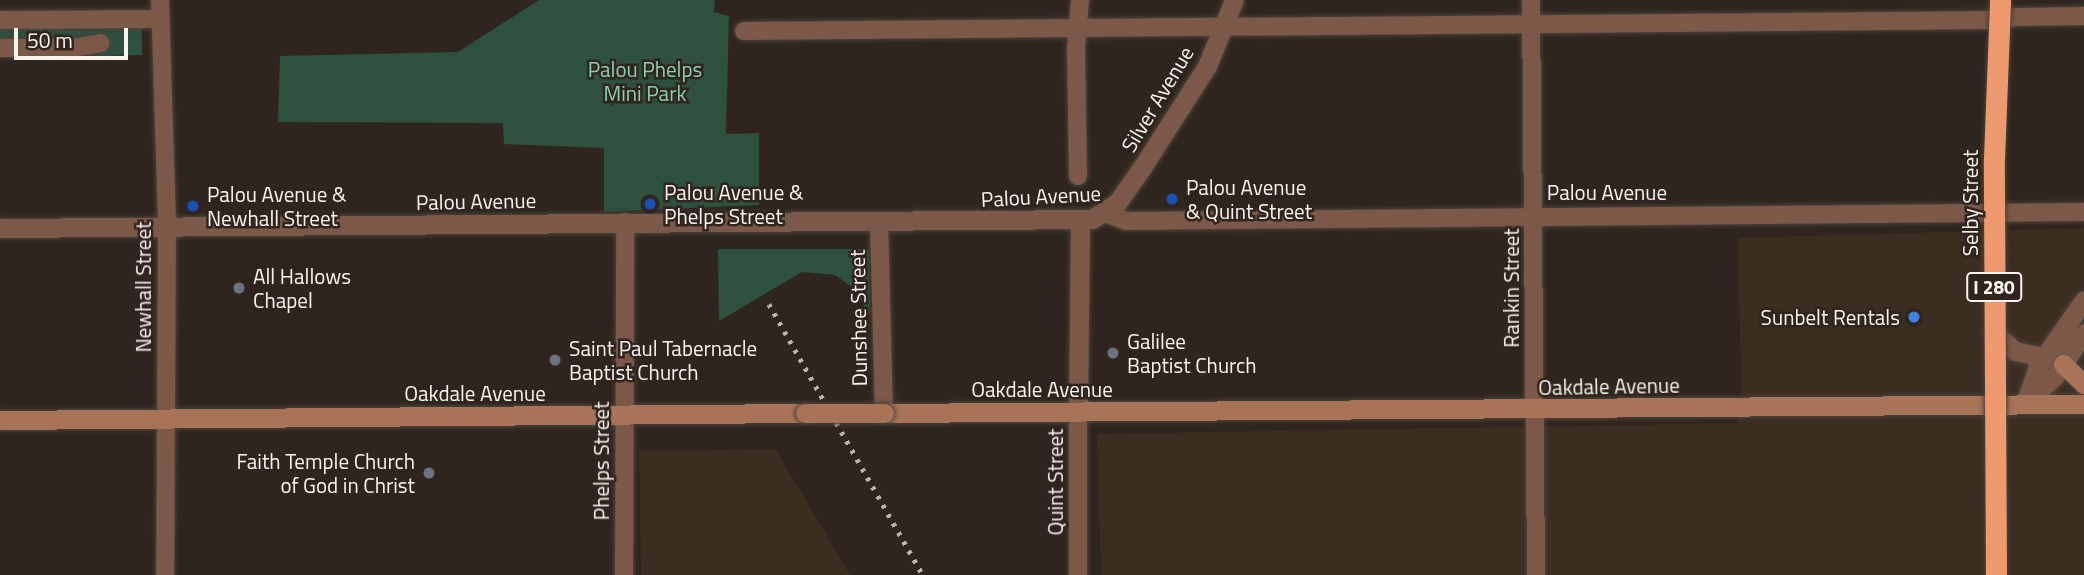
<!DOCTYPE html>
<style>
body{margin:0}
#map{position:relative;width:2084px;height:575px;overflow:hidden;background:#2f251e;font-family:"Titillium Web",sans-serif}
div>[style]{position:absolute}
.built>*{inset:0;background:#3c2d21}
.green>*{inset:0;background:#2e503f}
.roads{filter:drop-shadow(0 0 2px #4b423b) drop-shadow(0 0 2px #4b423b)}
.minor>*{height:18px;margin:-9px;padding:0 9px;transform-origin:9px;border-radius:9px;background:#7b5847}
.tertiary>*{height:19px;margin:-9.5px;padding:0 9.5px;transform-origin:9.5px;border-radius:9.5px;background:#7b5847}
.secondary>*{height:19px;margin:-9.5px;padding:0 9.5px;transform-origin:9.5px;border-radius:9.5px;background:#a97358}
.rail>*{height:4.5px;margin-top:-2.25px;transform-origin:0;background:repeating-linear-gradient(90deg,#bbb3ad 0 3.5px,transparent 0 10.5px)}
.bridges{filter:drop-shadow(0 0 2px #4b423b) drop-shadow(0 0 2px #4b423b)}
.secondary-bridge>*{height:19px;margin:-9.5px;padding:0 9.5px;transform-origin:9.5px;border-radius:9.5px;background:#a97358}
.motorway-bridge>*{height:21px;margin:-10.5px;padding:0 10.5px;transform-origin:10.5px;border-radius:10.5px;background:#ee9a6e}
.dots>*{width:19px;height:19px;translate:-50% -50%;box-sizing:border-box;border:4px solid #2f251e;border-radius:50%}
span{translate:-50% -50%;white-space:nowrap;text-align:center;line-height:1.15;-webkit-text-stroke:5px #2f251e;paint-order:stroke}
.shield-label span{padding:2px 5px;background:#2f251e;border:2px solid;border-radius:5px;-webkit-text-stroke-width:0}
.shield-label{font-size:19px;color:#faf3ee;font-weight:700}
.park-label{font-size:21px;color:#8ad0ad}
.street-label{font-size:21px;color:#faf3ee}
.poi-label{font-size:21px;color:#faf3ee}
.left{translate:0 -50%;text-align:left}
.right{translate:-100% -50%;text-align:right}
.scale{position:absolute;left:14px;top:28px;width:114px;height:32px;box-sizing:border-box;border:4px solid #faf3ee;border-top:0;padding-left:9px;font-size:21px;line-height:24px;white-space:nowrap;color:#faf3ee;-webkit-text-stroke:5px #2f251e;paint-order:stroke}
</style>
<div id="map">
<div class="built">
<i style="clip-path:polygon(2084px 228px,2084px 575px,1101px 575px,1097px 434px,1738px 423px,1741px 383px,1738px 238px)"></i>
<i style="clip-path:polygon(775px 449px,850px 575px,641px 575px,639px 451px)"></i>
</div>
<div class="green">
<i style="clip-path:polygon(539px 0,715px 0,714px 12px,729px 16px,726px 134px,759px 133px,759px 205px,604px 212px,604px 148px,504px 144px,503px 123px,278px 122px,280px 56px,458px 52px)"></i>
<i style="clip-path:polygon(142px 25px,142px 55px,72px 57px,0 41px,0 27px)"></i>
<i style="clip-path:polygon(718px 249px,869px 249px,870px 316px,852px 287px,835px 275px,802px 272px,719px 321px)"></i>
</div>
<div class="roads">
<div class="minor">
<i style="left:160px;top:0;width:227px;rotate:88.2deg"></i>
<i style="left:167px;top:227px;width:348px;rotate:90.3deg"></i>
<i style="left:1531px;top:0;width:575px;rotate:89.5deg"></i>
<i style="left:0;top:20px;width:160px;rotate:-0.4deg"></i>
<i style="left:744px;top:31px;width:1250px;rotate:-0.5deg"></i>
<i style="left:1994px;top:20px;width:21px;rotate:-8deg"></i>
<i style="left:2015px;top:17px;width:69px;rotate:-0.8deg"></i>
<i style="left:0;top:48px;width:73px"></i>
<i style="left:73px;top:48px;width:28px;rotate:-10deg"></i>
<i style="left:1078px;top:176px;width:128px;rotate:-90.9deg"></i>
<i style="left:1076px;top:48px;width:48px;rotate:-85.2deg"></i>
<i style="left:1105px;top:213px;width:22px;rotate:21deg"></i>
<i style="left:1126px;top:221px;width:958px;rotate:-0.54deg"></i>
<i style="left:879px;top:222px;width:191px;rotate:88.5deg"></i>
<i style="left:1078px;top:412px;width:163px;rotate:90deg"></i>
<i style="left:624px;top:575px;width:353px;rotate:-89.8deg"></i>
</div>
<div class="tertiary">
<i style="left:0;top:228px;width:1092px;rotate:-0.47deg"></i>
<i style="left:1092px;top:219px;width:30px;rotate:-33deg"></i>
<i style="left:1117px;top:203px;width:45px;rotate:-54.9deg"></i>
<i style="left:1143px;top:166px;width:119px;rotate:-57.4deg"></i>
<i style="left:1207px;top:66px;width:71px;rotate:-67.8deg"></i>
<i style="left:1994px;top:333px;width:28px;rotate:41deg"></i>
<i style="left:2015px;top:351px;width:30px;rotate:12deg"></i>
<i style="left:2028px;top:401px;width:35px;rotate:-43deg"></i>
<i style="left:2054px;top:377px;width:53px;rotate:-55.7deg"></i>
<i style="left:2025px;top:404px;width:40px;rotate:-71.1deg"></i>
<i style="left:2038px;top:366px;width:80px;rotate:-55.1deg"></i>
<i style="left:1078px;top:412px;width:191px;rotate:-89.4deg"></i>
</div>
<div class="secondary">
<i style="left:2063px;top:364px;width:29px;rotate:44deg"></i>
<i style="left:884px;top:413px;width:1200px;rotate:-0.43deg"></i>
<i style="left:0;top:420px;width:805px;rotate:-0.5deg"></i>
</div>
</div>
<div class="rail">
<i style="left:769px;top:304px;width:312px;rotate:60.4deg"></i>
</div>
<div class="bridges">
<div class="secondary-bridge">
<i style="left:805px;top:413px;width:79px"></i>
</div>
<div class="motorway-bridge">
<i style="left:1996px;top:575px;width:416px;rotate:-90.3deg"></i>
<i style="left:1994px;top:159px;width:159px;rotate:-87.8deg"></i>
</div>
</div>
<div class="dots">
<i style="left:1172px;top:199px;background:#1a4fb4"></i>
<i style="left:650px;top:204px;background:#1a4fb4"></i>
<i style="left:193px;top:206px;background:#1a4fb4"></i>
<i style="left:239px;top:288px;background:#6b7280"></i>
<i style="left:1914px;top:317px;background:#3f7fe0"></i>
<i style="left:1113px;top:353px;background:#6b7280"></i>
<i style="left:555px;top:360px;background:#6b7280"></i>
<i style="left:429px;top:473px;background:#6b7280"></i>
</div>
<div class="shield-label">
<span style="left:1994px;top:287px">I 280</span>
</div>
<div class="park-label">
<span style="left:645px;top:81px">Palou Phelps<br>Mini Park</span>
</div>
<div class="street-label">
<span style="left:1157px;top:99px;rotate:-59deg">Silver Avenue</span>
<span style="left:1607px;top:192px">Palou Avenue</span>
<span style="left:1041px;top:196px;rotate:-3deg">Palou Avenue</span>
<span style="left:476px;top:201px;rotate:-1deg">Palou Avenue</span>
<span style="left:1970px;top:203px;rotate:-90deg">Selby Street</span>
<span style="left:143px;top:287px;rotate:-90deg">Newhall Street</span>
<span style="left:1511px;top:288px;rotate:-90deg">Rankin Street</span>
<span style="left:858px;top:318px;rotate:-91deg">Dunshee Street</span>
<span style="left:1609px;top:386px;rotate:-1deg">Oakdale Avenue</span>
<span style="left:1042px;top:389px">Oakdale Avenue</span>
<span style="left:475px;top:393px">Oakdale Avenue</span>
<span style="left:601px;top:461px;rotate:-90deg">Phelps Street</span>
<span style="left:1055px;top:482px;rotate:-90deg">Quint Street</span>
</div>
<div class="poi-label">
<span class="left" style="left:1186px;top:199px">Palou Avenue<br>&amp; Quint Street</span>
<span class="left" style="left:664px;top:204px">Palou Avenue &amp;<br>Phelps Street</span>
<span class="left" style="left:207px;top:206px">Palou Avenue &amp;<br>Newhall Street</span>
<span class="left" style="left:253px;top:288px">All Hallows<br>Chapel</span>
<span class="right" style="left:1900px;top:317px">Sunbelt Rentals</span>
<span class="left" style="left:1127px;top:353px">Galilee<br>Baptist Church</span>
<span class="left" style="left:569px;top:360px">Saint Paul Tabernacle<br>Baptist Church</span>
<span class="right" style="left:415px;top:473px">Faith Temple Church<br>of God in Christ</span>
</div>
<div class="scale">50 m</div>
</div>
